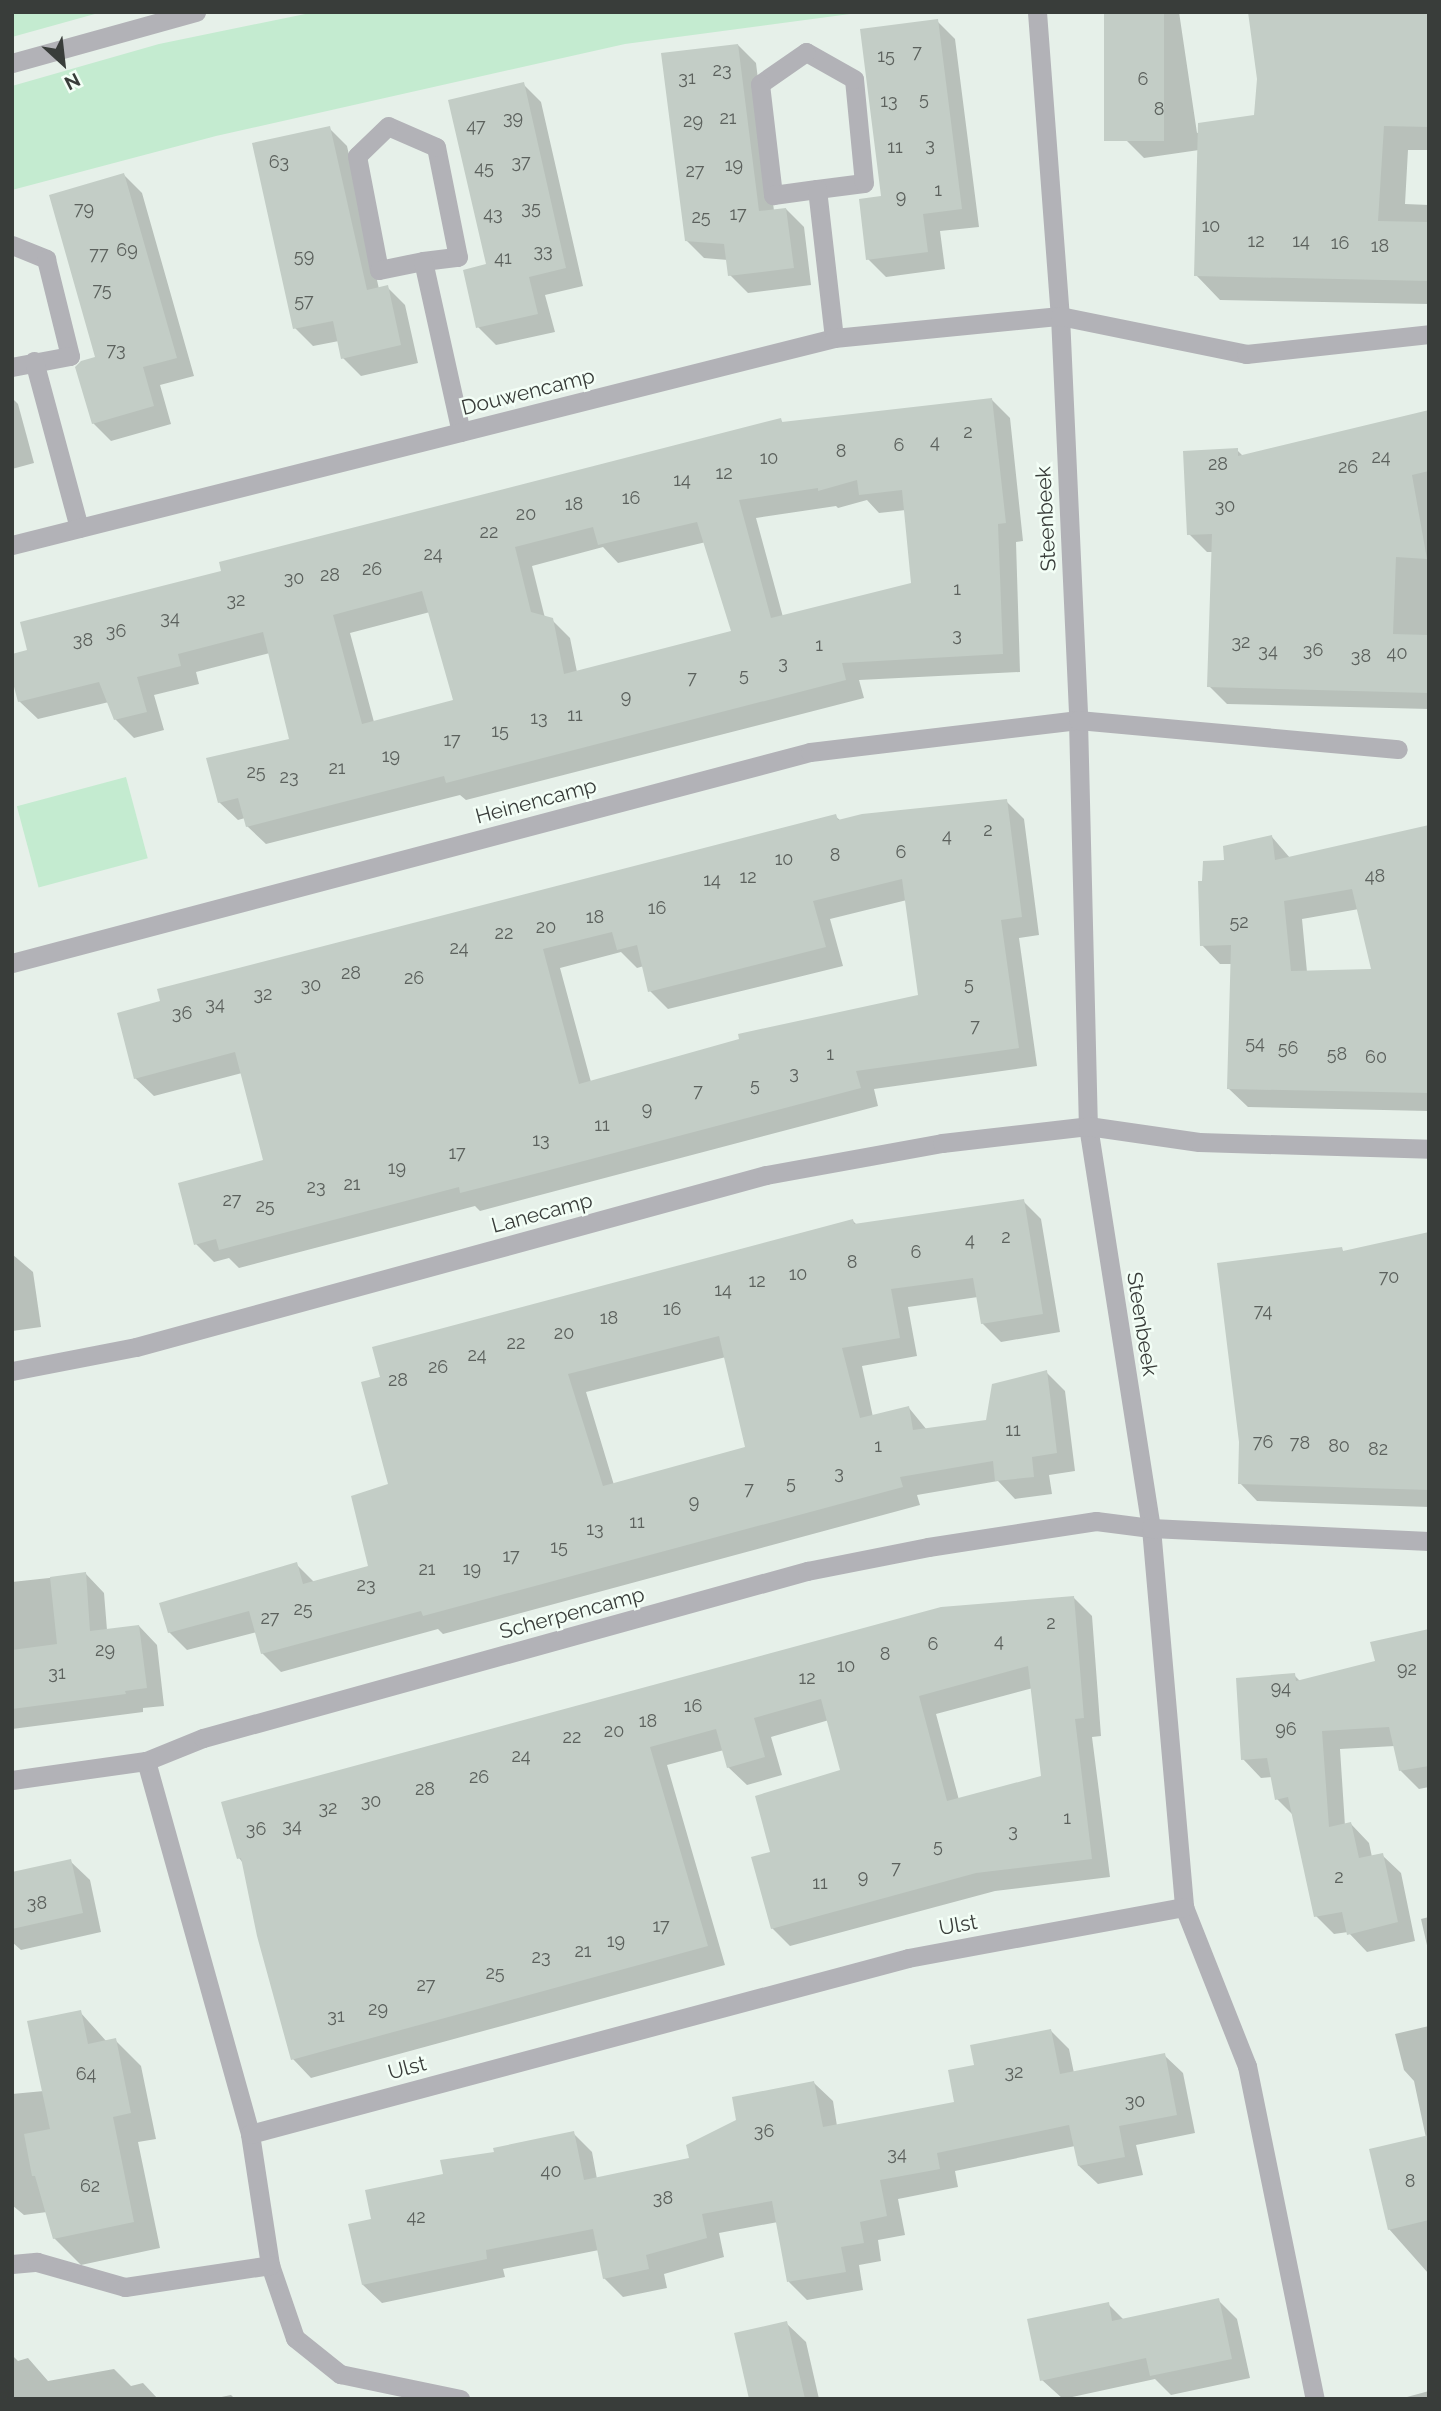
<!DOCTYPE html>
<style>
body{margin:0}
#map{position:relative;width:1441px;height:2411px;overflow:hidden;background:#e6f0e9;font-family:Raleway,sans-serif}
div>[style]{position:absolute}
.green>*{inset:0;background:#c4ebd0;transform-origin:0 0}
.shadow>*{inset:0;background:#0003}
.building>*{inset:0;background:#c3cdc6;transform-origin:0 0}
.minor>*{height:19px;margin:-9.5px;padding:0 9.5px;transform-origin:9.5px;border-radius:9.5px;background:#b2b2b7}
.tertiary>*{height:19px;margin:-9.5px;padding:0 9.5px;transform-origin:9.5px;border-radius:9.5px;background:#b2b2b7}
span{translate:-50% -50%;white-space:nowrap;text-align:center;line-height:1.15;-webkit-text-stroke:5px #f3fef6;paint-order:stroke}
.number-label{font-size:18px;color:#5c615d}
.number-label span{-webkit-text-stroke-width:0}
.street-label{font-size:21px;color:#393d3a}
.frame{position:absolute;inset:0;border:14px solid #393d3a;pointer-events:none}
.north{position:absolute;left:28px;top:28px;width:70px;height:70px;-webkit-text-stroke:5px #f3fef6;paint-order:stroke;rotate:153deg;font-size:19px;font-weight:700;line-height:28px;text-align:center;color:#393d3a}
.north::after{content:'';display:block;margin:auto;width:24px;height:32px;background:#393d3a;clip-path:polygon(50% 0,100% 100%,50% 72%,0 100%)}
</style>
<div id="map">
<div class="green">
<i style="clip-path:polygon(12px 12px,102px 12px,12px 37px)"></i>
<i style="clip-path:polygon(315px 12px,865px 12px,625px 44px,216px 136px,12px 190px,12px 86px,159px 44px)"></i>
<i style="left:126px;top:777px;width:84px;height:113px;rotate:75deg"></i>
</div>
<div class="shadow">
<i style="clip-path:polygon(1106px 12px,1179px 12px,1197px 133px,1256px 116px,1259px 79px,1429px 12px,1429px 150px,1408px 150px,1405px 204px,1429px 205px,1429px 304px,1220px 300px,1196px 275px,1199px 150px,1144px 158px,1125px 139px)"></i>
<i style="clip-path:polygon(937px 21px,955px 39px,979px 227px,940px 231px,945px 269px,886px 277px,868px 259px,883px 197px)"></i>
<i style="clip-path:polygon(738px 45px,756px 63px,774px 211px,786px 209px,804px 227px,811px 285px,748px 293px,730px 275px,728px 260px,704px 258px,686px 240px)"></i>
<i style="clip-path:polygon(523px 84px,541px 102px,583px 286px,545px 295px,555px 332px,496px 345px,478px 327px)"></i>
<i style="clip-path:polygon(329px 128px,347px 146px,379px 289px,387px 287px,405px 305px,418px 363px,361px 376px,343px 358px,339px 341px,313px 346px,295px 328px)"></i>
<i style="clip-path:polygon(124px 175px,142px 193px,194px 376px,160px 385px,171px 424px,111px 441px,93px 423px,97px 358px)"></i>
<i style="clip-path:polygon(12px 398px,18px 404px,34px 463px,12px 469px)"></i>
<i style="clip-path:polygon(evenodd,992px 400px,1010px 418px,1023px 541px,1016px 542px,1020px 672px,859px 680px,864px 698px,466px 800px,460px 795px,266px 844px,247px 826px,245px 818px,238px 820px,219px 802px,291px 740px,270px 653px,196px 672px,199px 684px,154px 695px,164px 730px,134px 738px,115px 719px,109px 702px,38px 719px,19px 701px,30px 651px,224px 572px,780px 419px,784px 424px,992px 400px,867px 500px,879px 513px,906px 510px,913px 585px,783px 617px,756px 518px,836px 506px,838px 508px,867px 500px,992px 400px,706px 542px,734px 632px,577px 672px,570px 638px,552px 620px,545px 618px,532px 566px,603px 547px,618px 563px,706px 542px,992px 400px,430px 612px,455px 702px,374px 722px,350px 633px,430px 612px)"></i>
<i style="clip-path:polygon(1429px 412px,1429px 709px,1227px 704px,1209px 686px,1214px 552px,1207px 552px,1189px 534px,1237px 450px,1244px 457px)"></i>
<i style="clip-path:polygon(evenodd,1006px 801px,1024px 819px,1039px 935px,1019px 938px,1037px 1066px,874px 1089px,878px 1106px,480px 1211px,475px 1206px,239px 1268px,229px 1258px,214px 1262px,196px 1244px,265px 1161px,242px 1073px,154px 1096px,135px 1078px,835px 816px,841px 821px,1006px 801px,907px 900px,920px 997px,591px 1082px,560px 968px,621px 952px,637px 968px,644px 966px,650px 991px,668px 1009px,843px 966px,830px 919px,907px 900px)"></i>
<i style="clip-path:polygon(evenodd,1429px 827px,1429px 1111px,1248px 1107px,1229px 1089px,1232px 964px,1220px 964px,1202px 945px,1204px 882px,1226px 862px,1272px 837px,1290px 858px,1429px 827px,1359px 909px,1373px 971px,1307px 972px,1302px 919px,1359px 909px)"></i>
<i style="clip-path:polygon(evenodd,1023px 1201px,1041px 1219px,1060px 1332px,1001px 1342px,982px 1323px,978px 1297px,908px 1307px,917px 1356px,862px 1366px,873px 1417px,909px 1408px,927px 1430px,987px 1422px,1046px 1372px,1065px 1391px,1075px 1471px,1049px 1475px,1052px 1494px,1015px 1499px,998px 1481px,917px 1495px,920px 1505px,443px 1634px,438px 1629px,281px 1672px,262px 1653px,257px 1632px,187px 1650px,169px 1632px,296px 1564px,315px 1583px,370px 1567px,390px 1485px,363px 1383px,853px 1221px,857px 1225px,1023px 1201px,726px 1357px,747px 1449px,614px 1485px,586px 1392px,726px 1357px)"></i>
<i style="clip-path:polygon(1429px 1233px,1429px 1507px,1257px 1501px,1240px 1483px,1341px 1249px,1345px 1253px)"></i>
<i style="clip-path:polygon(12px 1254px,33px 1272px,41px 1327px,12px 1331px)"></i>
<i style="clip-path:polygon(86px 1574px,104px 1593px,107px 1630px,139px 1626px,157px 1645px,164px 1706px,143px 1708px,143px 1712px,12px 1729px,12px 1582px)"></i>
<i style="clip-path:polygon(evenodd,1074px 1598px,1092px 1616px,1101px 1736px,1092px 1737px,1110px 1877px,995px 1891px,790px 1946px,772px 1928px,772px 1853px,842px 1771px,829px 1720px,771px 1737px,782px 1775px,747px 1785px,728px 1767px,724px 1750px,667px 1765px,725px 1965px,311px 2078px,293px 2059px,243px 1863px,239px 1858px,1074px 1598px,1033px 1688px,1043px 1778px,959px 1800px,936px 1714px,1033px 1688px)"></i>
<i style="clip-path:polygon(1429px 1631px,1429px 1787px,1419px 1789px,1400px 1770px,1395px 1746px,1340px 1749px,1345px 1826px,1351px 1824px,1369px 1843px,1372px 1857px,1382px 1855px,1401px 1873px,1415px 1941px,1367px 1952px,1348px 1932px,1334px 1934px,1316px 1916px,1294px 1816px,1277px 1799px,1273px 1777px,1261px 1778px,1243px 1759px,1294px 1675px,1300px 1681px,1377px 1662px)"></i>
<i style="clip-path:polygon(70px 1861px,90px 1880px,101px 1932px,21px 1950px,12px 1942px,12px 1874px)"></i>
<i style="clip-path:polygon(1429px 1917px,1429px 1954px,1421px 1919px)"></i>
<i style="clip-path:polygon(80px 2012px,107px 2042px,115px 2040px,141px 2066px,156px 2139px,138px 2142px,160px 2248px,81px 2265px,54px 2238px,47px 2212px,24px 2215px,12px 2205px,12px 2094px,44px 2091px)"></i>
<i style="clip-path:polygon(1429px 2026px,1429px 2273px,1428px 2273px,1389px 2229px,1426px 2138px,1414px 2081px,1404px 2070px,1395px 2034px)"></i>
<i style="clip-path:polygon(1050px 2030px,1069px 2049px,1074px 2073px,1164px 2055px,1183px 2073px,1195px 2133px,1136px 2145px,1143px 2175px,1098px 2184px,1079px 2166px,1075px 2146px,955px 2171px,958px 2187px,898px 2199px,905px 2235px,878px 2240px,881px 2261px,859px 2265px,863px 2290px,807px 2300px,789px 2282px,778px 2222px,719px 2233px,724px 2257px,664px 2274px,667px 2288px,623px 2297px,604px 2278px,599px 2250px,503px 2269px,505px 2277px,382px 2303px,363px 2285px,373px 2221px,445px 2175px,496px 2153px,573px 2133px,592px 2152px,597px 2179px,691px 2159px,814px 2083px,833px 2101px,837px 2126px,956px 2103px,976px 2067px)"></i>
<i style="clip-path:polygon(1218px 2300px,1237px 2319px,1250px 2378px,1171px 2395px,1155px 2379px,1063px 2399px,1042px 2380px,1108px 2304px,1124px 2320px)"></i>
<i style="clip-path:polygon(786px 2323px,806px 2342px,819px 2399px,751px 2399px)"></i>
<i style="clip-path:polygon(12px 2355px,18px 2361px,28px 2358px,48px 2381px,114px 2369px,131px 2386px,143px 2383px,158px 2399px,12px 2399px)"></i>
<i style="clip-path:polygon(1429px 2391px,1429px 2399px,1407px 2399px,1407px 2397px)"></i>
<i style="clip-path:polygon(231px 2395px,235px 2399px,212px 2399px)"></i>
</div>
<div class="building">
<i style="left:1104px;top:12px;width:60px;height:129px"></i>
<i style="clip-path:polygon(1248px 12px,1429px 12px,1429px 127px,1384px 126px,1378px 221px,1429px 222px,1429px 281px,1194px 276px,1198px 123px,1254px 115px,1257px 79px)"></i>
<i style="clip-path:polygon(938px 19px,962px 209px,923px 214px,928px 252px,866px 260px,859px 199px,881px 196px,860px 29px)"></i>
<i style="clip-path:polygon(738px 44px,759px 211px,786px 208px,794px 268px,728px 276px,724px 244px,685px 241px,661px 53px)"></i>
<i style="clip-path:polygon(524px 82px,566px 268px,529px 277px,538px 314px,476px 328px,463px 270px,486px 264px,448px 100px)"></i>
<i style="clip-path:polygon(330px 126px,367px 290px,388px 285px,401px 345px,341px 359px,333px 321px,293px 329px,252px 143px)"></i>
<i style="clip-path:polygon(124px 173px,177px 358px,143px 367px,154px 406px,92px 424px,75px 367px,81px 361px,95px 357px,49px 195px)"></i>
<i style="clip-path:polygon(evenodd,992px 398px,1006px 523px,998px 524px,1003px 654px,842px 663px,846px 680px,446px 783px,444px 776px,246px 827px,238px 798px,218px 803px,206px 758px,289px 739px,263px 632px,178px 654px,181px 666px,137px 677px,147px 712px,114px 720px,99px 682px,18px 702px,12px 679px,12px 654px,27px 650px,20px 622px,221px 571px,219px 562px,781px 418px,782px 422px,992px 398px,857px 480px,859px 495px,902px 490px,911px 583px,771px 618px,739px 500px,818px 488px,818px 491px,857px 480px,992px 398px,697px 522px,731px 631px,564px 674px,553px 618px,531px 612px,515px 547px,593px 527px,598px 545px,697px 522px,992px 398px,422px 591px,453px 700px,362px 724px,333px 615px,422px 591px)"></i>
<i style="clip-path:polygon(1429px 410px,1429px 471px,1412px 475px,1427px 559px,1396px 557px,1393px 634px,1429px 635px,1429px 693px,1207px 687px,1212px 534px,1187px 535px,1183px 451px,1238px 448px,1238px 456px)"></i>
<i style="clip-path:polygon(evenodd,1007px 799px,1022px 917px,1001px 920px,1019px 1048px,856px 1071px,861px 1088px,542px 1172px,460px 1193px,459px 1187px,219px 1250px,216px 1239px,194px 1245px,178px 1183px,263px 1160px,235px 1052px,134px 1079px,117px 1013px,160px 1001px,157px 989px,836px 814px,838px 820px,862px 814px,1007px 799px,902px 879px,918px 995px,738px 1034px,739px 1039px,579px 1084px,543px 949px,612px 932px,617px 950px,637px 945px,648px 992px,826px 947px,813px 901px,902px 879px)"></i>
<i style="clip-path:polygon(evenodd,1429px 825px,1429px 1093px,1227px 1089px,1231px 945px,1200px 946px,1198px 881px,1202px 881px,1203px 861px,1224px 860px,1223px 846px,1272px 835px,1275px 860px,1429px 825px,1352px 889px,1371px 969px,1291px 971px,1284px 901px,1352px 889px)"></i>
<i style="clip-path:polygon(evenodd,1024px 1199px,1043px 1314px,981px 1324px,973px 1278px,891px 1289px,900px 1338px,842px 1348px,860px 1418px,909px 1406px,913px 1430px,986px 1420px,992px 1384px,1047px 1370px,1057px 1453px,1032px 1457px,1034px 1477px,995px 1481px,993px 1461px,900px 1477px,903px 1487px,423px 1616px,421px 1611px,261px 1654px,249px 1611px,168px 1633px,159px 1603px,297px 1562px,303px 1584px,368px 1566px,351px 1496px,388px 1484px,361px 1382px,380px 1377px,372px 1347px,853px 1219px,854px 1224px,1024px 1199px,719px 1336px,745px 1447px,603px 1486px,568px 1374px,719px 1336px)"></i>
<i style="clip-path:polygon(1429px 1232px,1429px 1490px,1238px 1484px,1239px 1442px,1217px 1263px,1342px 1247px,1343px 1251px)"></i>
<i style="clip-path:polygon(86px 1572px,90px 1631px,139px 1625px,147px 1688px,125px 1691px,126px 1694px,12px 1709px,12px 1650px,57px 1644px,50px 1577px)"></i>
<i style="clip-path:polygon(evenodd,1074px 1596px,1084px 1718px,1075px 1719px,1092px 1859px,976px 1873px,771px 1929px,751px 1857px,770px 1852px,755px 1796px,840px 1770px,821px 1699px,754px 1718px,765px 1757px,727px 1768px,716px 1729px,650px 1747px,708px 1946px,291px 2060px,257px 1936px,241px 1858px,237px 1859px,221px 1802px,941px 1607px,1074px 1596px,1028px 1666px,1041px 1776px,947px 1801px,919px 1696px,1028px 1666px)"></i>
<i style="clip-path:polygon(1429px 1629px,1429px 1766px,1399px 1771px,1389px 1727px,1322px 1731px,1329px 1827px,1351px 1822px,1359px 1858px,1383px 1853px,1398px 1922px,1347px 1935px,1342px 1912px,1314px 1917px,1288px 1797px,1275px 1800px,1267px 1758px,1241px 1760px,1236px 1678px,1295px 1673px,1296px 1681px,1375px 1661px,1370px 1642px)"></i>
<i style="clip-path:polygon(71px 1859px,83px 1913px,12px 1929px,12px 1872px)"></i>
<i style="clip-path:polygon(81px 2010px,88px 2044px,116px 2038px,131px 2113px,113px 2117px,134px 2222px,53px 2239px,35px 2176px,32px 2176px,24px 2134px,50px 2129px,27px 2021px)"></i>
<i style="clip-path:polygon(1051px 2029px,1060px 2074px,1165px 2053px,1177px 2115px,1119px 2126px,1125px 2157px,1078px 2166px,1069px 2125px,937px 2153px,940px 2169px,880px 2180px,887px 2216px,860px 2222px,864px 2243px,841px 2247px,846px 2272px,787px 2282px,772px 2201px,702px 2214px,707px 2238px,646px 2255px,649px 2269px,603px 2279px,593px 2229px,486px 2250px,487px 2259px,362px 2285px,348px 2224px,371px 2219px,365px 2190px,443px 2174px,440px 2160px,494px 2152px,493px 2148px,574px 2131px,584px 2180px,689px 2158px,686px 2145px,736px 2120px,732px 2097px,814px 2081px,823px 2127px,954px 2102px,948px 2070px,974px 2065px,970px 2045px)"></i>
<i style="clip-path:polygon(1429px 2135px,1429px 2220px,1388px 2230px,1369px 2149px)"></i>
<i style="clip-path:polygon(1219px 2298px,1232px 2359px,1150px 2376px,1146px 2358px,1040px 2381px,1027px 2319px,1109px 2302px,1112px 2321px)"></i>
<i style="clip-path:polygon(787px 2321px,805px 2399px,749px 2399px,734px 2333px)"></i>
</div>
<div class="minor">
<i style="left:1037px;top:12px;width:305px;rotate:85.7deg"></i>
<i style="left:1060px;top:316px;width:404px;rotate:87.4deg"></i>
<i style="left:1078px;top:720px;width:406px;rotate:88.6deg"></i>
<i style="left:1088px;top:1126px;width:407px;rotate:81.1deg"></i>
<i style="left:1151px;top:1528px;width:380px;rotate:85deg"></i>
<i style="left:1184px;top:1907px;width:171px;rotate:68.4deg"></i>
<i style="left:1247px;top:2066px;width:340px;rotate:78.5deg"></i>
<i style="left:817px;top:189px;width:47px;rotate:-7.3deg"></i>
<i style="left:864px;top:183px;width:104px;rotate:-95.5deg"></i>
<i style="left:854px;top:79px;width:55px;rotate:-150.6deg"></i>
<i style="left:806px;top:52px;width:56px;rotate:145.2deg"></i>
<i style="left:760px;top:84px;width:112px;rotate:83.3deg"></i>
<i style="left:773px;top:195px;width:44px;rotate:-7.8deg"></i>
<i style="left:817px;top:189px;width:150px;rotate:83.5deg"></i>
<i style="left:12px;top:245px;width:37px;rotate:22deg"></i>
<i style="left:46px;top:259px;width:100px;rotate:76.1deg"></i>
<i style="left:70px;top:356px;width:59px;rotate:169.3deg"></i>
<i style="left:423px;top:261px;width:35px;rotate:-7deg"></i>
<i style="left:458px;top:257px;width:112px;rotate:-101.3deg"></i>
<i style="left:436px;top:147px;width:52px;rotate:-156.4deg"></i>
<i style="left:388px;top:126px;width:43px;rotate:135.9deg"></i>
<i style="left:357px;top:156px;width:116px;rotate:79.1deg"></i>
<i style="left:379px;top:270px;width:45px;rotate:-11.6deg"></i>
<i style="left:423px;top:261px;width:175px;rotate:77.5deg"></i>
<i style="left:34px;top:361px;width:173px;rotate:74.9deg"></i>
<i style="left:12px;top:545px;width:848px;rotate:-14.13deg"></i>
<i style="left:834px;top:338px;width:227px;rotate:-5.6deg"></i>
<i style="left:1060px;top:316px;width:190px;rotate:11.5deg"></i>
<i style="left:1246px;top:354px;width:184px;rotate:-6.2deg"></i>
<i style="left:12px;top:963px;width:825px;rotate:-14.81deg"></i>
<i style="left:810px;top:752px;width:270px;rotate:-6.8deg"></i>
<i style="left:1078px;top:720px;width:321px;rotate:5.2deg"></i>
<i style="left:12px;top:1371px;width:126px;rotate:-11deg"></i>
<i style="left:136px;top:1347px;width:653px;rotate:-15.27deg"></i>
<i style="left:766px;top:1175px;width:179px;rotate:-10.3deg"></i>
<i style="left:942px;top:1143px;width:147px;rotate:-6.6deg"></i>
<i style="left:1088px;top:1126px;width:112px;rotate:8.2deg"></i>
<i style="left:1199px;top:1142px;width:230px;rotate:1.7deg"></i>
<i style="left:146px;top:1761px;width:387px;rotate:74.4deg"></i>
<i style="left:250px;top:2134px;width:133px;rotate:81.3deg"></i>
<i style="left:270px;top:2265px;width:77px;rotate:71.1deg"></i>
<i style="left:295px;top:2338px;width:58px;rotate:38.7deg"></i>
<i style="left:340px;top:2374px;width:123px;rotate:11.8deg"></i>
<i style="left:12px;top:1780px;width:135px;rotate:-8.1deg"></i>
<i style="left:146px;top:1761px;width:61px;rotate:-22deg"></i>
<i style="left:203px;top:1738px;width:627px;rotate:-15.46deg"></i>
<i style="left:807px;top:1571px;width:123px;rotate:-11.2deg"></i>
<i style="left:928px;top:1547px;width:170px;rotate:-8.8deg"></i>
<i style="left:1096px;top:1521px;width:55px;rotate:7.3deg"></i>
<i style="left:1151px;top:1528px;width:278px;rotate:2.7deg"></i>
<i style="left:250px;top:2134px;width:681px;rotate:-14.97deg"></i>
<i style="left:908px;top:1958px;width:281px;rotate:-10.5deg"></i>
<i style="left:12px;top:2264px;width:25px;rotate:-5deg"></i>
<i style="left:37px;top:2262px;width:91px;rotate:15.9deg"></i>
<i style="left:125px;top:2287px;width:147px;rotate:-8.6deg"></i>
</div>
<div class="tertiary">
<i style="left:12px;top:63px;width:191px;rotate:-15.5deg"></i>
</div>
<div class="number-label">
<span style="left:917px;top:52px">7</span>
<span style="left:886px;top:56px">15</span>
<span style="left:722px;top:70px">23</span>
<span style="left:687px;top:78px">31</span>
<span style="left:1143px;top:79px">6</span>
<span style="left:924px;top:99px">5</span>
<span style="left:889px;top:101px">13</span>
<span style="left:1159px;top:109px">8</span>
<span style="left:513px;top:118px">39</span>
<span style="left:728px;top:118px">21</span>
<span style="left:693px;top:121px">29</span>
<span style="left:476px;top:126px">47</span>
<span style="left:930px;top:145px">3</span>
<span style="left:895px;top:147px">11</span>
<span style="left:279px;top:162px">63</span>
<span style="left:521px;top:162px">37</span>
<span style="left:734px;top:165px">19</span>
<span style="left:484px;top:168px">45</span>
<span style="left:695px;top:171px">27</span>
<span style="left:938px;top:190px">1</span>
<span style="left:901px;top:197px">9</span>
<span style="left:531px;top:208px">35</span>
<span style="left:84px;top:209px">79</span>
<span style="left:493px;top:214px">43</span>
<span style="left:738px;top:214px">17</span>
<span style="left:701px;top:217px">25</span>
<span style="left:1211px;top:226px">10</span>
<span style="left:1256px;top:241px">12</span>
<span style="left:1301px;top:241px">14</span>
<span style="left:1340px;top:243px">16</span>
<span style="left:1380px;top:246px">18</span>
<span style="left:127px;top:250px">69</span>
<span style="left:543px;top:251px">33</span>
<span style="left:99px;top:254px">77</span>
<span style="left:304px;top:256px">59</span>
<span style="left:503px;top:258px">41</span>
<span style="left:102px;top:290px">75</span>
<span style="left:304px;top:301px">57</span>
<span style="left:116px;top:350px">73</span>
<span style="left:968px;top:432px">2</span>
<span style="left:935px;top:442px">4</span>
<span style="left:899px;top:445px">6</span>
<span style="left:841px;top:451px">8</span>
<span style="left:1381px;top:457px">24</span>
<span style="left:769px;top:458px">10</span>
<span style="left:1218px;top:464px">28</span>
<span style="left:1348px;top:467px">26</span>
<span style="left:724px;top:473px">12</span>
<span style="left:682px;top:480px">14</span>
<span style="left:631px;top:498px">16</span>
<span style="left:574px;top:504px">18</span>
<span style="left:1225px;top:506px">30</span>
<span style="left:526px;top:514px">20</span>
<span style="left:489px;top:532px">22</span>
<span style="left:433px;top:554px">24</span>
<span style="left:372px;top:569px">26</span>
<span style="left:330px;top:575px">28</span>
<span style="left:294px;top:578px">30</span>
<span style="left:957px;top:589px">1</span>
<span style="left:236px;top:600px">32</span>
<span style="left:170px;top:618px">34</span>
<span style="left:116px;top:631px">36</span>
<span style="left:957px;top:635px">3</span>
<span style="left:83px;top:640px">38</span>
<span style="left:1241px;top:642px">32</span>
<span style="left:819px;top:645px">1</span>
<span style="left:1313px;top:650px">36</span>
<span style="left:1268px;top:651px">34</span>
<span style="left:1397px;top:653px">40</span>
<span style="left:1361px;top:656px">38</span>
<span style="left:783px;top:663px">3</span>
<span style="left:744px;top:675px">5</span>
<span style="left:692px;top:678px">7</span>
<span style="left:626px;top:697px">9</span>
<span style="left:575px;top:715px">11</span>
<span style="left:539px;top:718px">13</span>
<span style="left:500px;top:731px">15</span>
<span style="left:452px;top:740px">17</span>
<span style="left:391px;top:756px">19</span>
<span style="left:337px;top:768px">21</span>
<span style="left:256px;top:772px">25</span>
<span style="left:289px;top:777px">23</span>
<span style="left:988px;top:830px">2</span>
<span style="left:947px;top:836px">4</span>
<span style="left:901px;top:852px">6</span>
<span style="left:835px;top:855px">8</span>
<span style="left:784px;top:859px">10</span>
<span style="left:1375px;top:876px">48</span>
<span style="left:748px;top:877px">12</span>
<span style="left:712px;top:880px">14</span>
<span style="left:657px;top:908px">16</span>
<span style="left:595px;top:917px">18</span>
<span style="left:1239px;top:922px">52</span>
<span style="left:546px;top:927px">20</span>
<span style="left:504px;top:933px">22</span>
<span style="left:459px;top:948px">24</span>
<span style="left:351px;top:973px">28</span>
<span style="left:414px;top:978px">26</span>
<span style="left:969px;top:984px">5</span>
<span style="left:311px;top:985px">30</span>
<span style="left:263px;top:994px">32</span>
<span style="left:215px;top:1004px">34</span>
<span style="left:182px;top:1013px">36</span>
<span style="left:975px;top:1026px">7</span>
<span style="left:1255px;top:1043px">54</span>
<span style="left:1288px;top:1048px">56</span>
<span style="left:830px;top:1054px">1</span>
<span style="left:1337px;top:1054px">58</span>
<span style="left:1376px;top:1057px">60</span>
<span style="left:794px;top:1073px">3</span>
<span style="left:755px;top:1085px">5</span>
<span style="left:698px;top:1091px">7</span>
<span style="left:647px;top:1109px">9</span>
<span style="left:602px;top:1125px">11</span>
<span style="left:541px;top:1140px">13</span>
<span style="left:457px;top:1153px">17</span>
<span style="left:397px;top:1168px">19</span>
<span style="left:352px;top:1184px">21</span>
<span style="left:316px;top:1187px">23</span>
<span style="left:232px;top:1200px">27</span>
<span style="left:265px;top:1206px">25</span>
<span style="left:1006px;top:1237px">2</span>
<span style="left:970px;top:1240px">4</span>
<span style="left:916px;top:1252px">6</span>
<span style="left:852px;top:1262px">8</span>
<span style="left:798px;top:1274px">10</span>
<span style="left:1389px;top:1277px">70</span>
<span style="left:757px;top:1281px">12</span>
<span style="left:723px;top:1290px">14</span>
<span style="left:672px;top:1309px">16</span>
<span style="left:1263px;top:1311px">74</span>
<span style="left:609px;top:1318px">18</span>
<span style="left:564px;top:1333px">20</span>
<span style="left:516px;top:1343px">22</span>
<span style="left:477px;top:1355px">24</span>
<span style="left:438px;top:1367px">26</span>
<span style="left:398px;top:1380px">28</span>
<span style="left:1013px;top:1430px">11</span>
<span style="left:1263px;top:1442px">76</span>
<span style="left:1300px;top:1443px">78</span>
<span style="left:878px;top:1446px">1</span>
<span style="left:1339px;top:1446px">80</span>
<span style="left:1378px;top:1449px">82</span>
<span style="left:839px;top:1473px">3</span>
<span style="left:791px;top:1483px">5</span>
<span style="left:749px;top:1489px">7</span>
<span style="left:694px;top:1502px">9</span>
<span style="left:637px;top:1522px">11</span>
<span style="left:595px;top:1529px">13</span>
<span style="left:559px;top:1547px">15</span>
<span style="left:511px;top:1556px">17</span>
<span style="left:427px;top:1569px">21</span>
<span style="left:472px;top:1569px">19</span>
<span style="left:366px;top:1585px">23</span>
<span style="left:303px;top:1609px">25</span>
<span style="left:270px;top:1618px">27</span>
<span style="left:1051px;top:1623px">2</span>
<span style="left:999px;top:1641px">4</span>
<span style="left:933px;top:1644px">6</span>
<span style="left:105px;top:1650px">29</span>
<span style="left:885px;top:1654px">8</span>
<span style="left:846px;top:1666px">10</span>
<span style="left:1407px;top:1669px">92</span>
<span style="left:57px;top:1673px">31</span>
<span style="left:807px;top:1678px">12</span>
<span style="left:1281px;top:1688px">94</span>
<span style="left:693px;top:1706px">16</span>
<span style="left:648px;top:1721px">18</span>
<span style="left:1286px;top:1729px">96</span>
<span style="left:614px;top:1731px">20</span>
<span style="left:572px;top:1737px">22</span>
<span style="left:521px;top:1756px">24</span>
<span style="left:479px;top:1777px">26</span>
<span style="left:425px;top:1789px">28</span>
<span style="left:371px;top:1801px">30</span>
<span style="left:328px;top:1808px">32</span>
<span style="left:1067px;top:1818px">1</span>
<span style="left:292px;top:1826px">34</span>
<span style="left:256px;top:1829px">36</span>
<span style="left:1013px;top:1831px">3</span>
<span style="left:938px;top:1846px">5</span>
<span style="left:896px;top:1868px">7</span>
<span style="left:863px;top:1877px">9</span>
<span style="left:1339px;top:1877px">2</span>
<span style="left:820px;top:1883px">11</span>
<span style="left:37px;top:1903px">38</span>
<span style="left:661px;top:1926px">17</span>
<span style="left:616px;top:1941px">19</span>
<span style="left:583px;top:1951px">21</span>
<span style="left:541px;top:1957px">23</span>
<span style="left:495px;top:1973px">25</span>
<span style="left:426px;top:1985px">27</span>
<span style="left:378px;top:2009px">29</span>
<span style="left:336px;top:2016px">31</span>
<span style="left:1014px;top:2072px">32</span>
<span style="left:86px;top:2074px">64</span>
<span style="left:1135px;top:2101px">30</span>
<span style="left:764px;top:2131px">36</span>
<span style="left:897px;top:2154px">34</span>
<span style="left:551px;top:2171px">40</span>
<span style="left:1410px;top:2181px">8</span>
<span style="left:90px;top:2186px">62</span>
<span style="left:663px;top:2198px">38</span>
<span style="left:416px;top:2217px">42</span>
</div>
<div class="street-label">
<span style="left:528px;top:392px;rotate:-14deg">Douwencamp</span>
<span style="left:1046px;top:519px;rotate:-93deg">Steenbeek</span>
<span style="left:536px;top:801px;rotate:-15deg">Heinencamp</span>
<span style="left:542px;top:1213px;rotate:-15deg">Lanecamp</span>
<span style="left:1142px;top:1324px;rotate:81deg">Steenbeek</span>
<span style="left:572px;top:1613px;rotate:-15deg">Scherpencamp</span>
<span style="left:958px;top:1925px;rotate:-10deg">Ulst</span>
<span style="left:407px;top:2068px;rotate:-15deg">Ulst</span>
</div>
<div class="frame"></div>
<div class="north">N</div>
</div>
